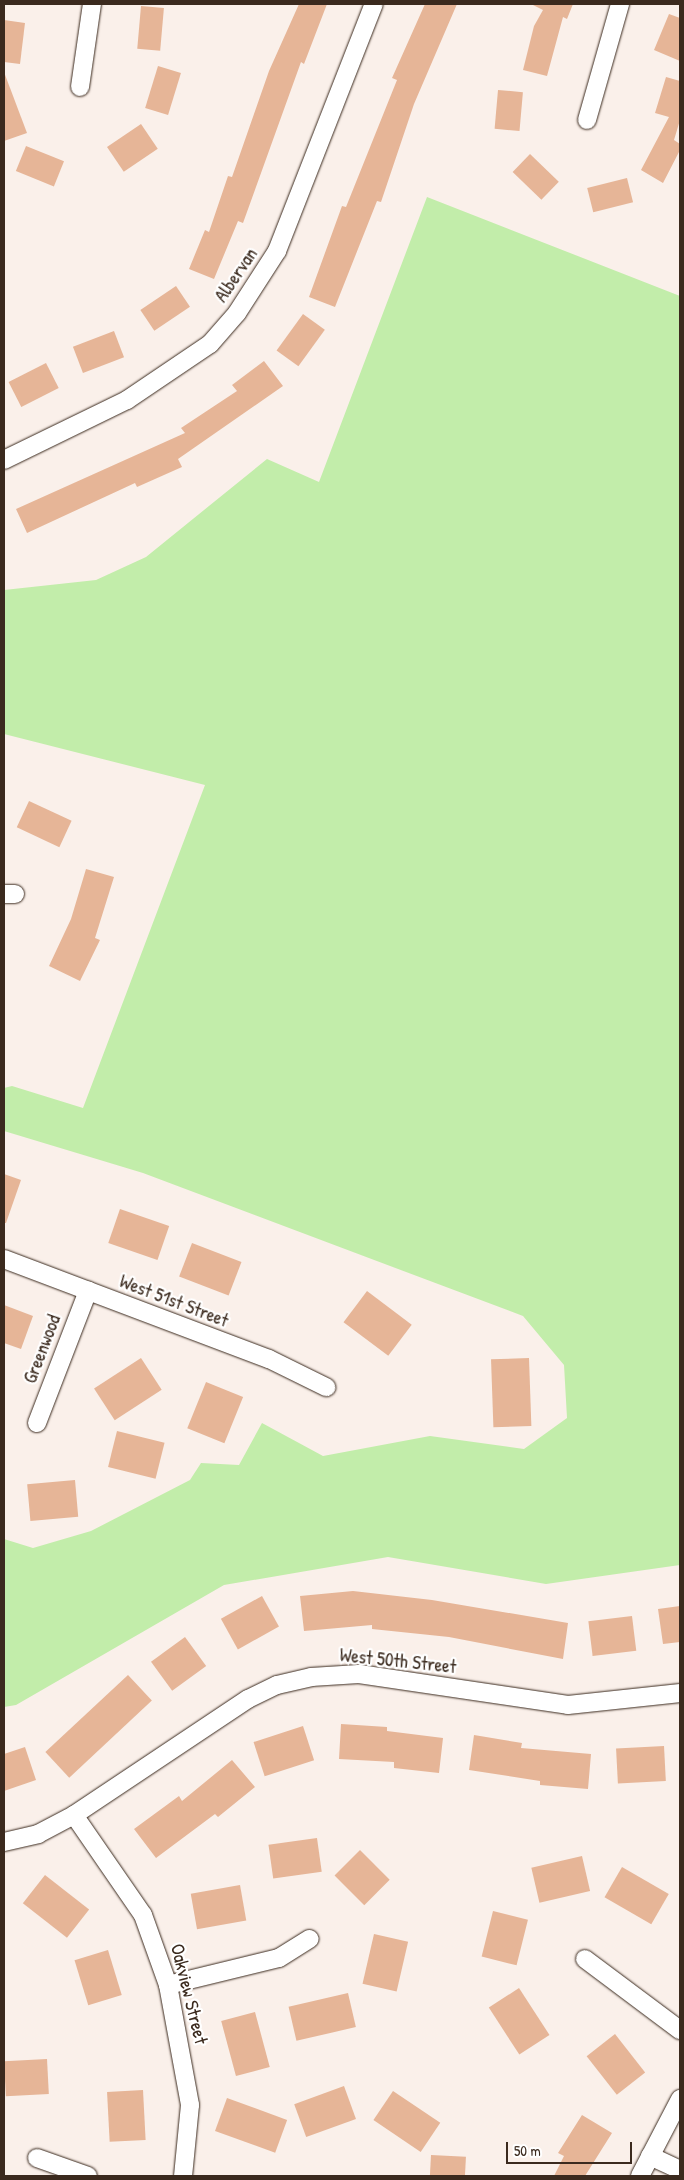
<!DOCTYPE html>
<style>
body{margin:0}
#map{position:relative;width:684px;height:2180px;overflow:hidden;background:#faf0ea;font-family:"Patrick Hand",sans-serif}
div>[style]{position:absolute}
.green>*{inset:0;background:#c2edaa}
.building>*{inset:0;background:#e6b597;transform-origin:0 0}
.roads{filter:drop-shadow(0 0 1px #3b2a1e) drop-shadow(0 0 1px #3b2a1e)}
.street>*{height:18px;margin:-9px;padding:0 9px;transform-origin:9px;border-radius:9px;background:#fff}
span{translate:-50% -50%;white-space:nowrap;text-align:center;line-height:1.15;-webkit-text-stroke:4.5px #fff;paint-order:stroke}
.street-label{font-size:19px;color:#3b2a1e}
.frame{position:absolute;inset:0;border:5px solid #3b2a1e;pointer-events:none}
.scale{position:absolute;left:506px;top:2142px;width:126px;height:22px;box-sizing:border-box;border:2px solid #3b2a1e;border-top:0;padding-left:6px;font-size:15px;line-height:18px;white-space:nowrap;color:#3b2a1e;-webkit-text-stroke:4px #fff;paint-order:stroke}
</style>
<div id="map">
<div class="green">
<i style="clip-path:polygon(427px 197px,680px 296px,680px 1565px,546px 1584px,388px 1557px,224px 1585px,16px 1705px,4px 1707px,4px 1539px,33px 1548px,91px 1531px,190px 1480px,201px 1463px,239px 1465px,262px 1423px,323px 1456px,430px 1436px,524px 1449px,567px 1418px,564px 1365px,523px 1316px,143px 1173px,4px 1131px,4px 1088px,12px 1086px,83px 1108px,205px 785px,4px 734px,4px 590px,96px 580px,146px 557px,267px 459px,319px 482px)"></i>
</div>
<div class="building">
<i style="clip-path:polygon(299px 4px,327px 4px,304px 64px,301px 62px,243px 223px,238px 221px,214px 279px,189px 269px,205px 230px,209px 232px,228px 176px,232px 177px,269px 71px)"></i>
<i style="clip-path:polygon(425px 4px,457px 4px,414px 104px,381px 202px,377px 201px,335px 307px,309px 297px,342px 206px,346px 207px,397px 80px,392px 78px)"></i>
<i style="clip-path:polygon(531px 4px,573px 4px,567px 19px,563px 17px,547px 76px,523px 70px,534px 26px,543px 10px)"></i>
<i style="left:141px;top:6px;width:23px;height:43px;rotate:5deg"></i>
<i style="clip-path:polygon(669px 14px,680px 18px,680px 61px,654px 50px)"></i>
<i style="clip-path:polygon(4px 20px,25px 23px,20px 64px,4px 62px)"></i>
<i style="left:158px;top:66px;width:24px;height:44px;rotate:17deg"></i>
<i style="clip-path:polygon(4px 72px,27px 133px,4px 141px)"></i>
<i style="clip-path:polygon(666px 77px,680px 81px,680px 120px,674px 140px,680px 144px,680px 150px,663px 183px,641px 170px,669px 117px,655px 113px)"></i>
<i style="left:498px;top:90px;width:25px;height:39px;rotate:5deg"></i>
<i style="left:141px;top:124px;width:30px;height:41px;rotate:56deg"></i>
<i style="left:26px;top:146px;width:41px;height:27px;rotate:22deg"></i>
<i style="left:530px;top:154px;width:40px;height:25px;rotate:44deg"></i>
<i style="left:627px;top:178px;width:25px;height:41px;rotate:76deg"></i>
<i style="left:176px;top:286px;width:25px;height:43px;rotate:56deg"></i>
<i style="left:303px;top:314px;width:27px;height:45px;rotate:36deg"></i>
<i style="left:114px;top:331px;width:28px;height:44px;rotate:69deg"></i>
<i style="clip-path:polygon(264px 361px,283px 386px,178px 459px,182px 467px,137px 487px,135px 483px,27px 533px,16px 509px,185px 433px,181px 428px,237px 391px,232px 385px)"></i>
<i style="left:46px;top:363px;width:28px;height:42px;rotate:63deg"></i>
<i style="left:29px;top:801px;width:47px;height:29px;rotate:25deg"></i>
<i style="clip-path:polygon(86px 869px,114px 877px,95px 938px,100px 940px,80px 981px,49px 966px,71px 919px)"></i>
<i style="clip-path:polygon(4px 1174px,21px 1180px,6px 1223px,4px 1223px)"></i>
<i style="left:120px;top:1209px;width:52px;height:36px;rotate:19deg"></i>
<i style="left:192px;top:1243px;width:53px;height:36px;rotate:21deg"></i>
<i style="left:367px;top:1291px;width:56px;height:39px;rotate:37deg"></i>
<i style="clip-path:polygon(4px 1305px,33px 1316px,21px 1349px,4px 1343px)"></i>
<i style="left:141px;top:1358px;width:38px;height:56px;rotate:57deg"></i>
<i style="left:529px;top:1358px;width:68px;height:38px;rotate:88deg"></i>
<i style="left:206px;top:1382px;width:40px;height:50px;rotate:22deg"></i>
<i style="left:117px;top:1431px;width:49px;height:37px;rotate:14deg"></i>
<i style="left:75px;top:1480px;width:37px;height:48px;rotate:85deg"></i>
<i style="clip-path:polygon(353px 1591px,432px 1600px,568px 1623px,563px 1659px,449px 1637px,372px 1629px,372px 1625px,304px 1631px,300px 1596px)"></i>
<i style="left:262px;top:1596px;width:35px;height:47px;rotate:61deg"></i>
<i style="clip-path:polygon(680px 1606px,680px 1642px,663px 1644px,658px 1609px)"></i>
<i style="left:632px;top:1616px;width:35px;height:44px;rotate:83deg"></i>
<i style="left:185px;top:1637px;width:36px;height:42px;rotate:54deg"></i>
<i style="left:128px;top:1675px;width:35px;height:113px;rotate:47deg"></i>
<i style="clip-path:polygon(341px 1724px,387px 1727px,387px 1731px,443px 1738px,439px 1773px,394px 1768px,394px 1762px,339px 1759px)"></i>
<i style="left:303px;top:1726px;width:36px;height:52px;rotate:72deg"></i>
<i style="clip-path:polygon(474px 1735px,522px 1743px,521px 1748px,591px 1754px,588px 1789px,540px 1785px,540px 1781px,469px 1770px)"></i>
<i style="left:664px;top:1746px;width:35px;height:48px;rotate:87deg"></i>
<i style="clip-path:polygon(25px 1747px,36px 1780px,4px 1791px,4px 1754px)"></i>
<i style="clip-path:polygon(232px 1760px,255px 1787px,218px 1817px,215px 1814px,156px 1858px,134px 1829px,179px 1796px,182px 1801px)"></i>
<i style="left:317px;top:1838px;width:34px;height:49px;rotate:82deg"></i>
<i style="left:360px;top:1850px;width:42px;height:36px;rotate:45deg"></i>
<i style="left:582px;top:1856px;width:36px;height:52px;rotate:77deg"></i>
<i style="left:622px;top:1867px;width:54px;height:35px;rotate:30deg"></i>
<i style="left:45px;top:1875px;width:56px;height:36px;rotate:38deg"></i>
<i style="left:240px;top:1885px;width:36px;height:50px;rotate:80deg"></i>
<i style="left:493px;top:1911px;width:36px;height:47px;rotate:14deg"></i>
<i style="left:374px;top:1934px;width:35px;height:51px;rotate:13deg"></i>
<i style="left:108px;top:1950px;width:47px;height:35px;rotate:73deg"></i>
<i style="left:519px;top:1988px;width:56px;height:36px;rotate:57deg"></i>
<i style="left:348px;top:1993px;width:35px;height:61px;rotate:77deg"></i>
<i style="left:255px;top:2012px;width:57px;height:35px;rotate:75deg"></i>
<i style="left:615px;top:2034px;width:49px;height:36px;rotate:52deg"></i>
<i style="left:47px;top:2059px;width:35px;height:43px;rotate:87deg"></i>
<i style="left:344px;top:2086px;width:35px;height:53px;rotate:70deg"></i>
<i style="left:143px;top:2090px;width:50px;height:36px;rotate:87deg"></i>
<i style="left:393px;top:2091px;width:57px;height:35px;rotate:34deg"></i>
<i style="left:227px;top:2098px;width:64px;height:35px;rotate:20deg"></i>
<i style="clip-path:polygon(582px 2115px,612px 2133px,585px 2176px,554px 2176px,564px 2156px,558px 2153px)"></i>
<i style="left:431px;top:2155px;width:35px;height:21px;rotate:3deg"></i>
</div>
<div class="roads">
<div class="street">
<i style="left:80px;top:87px;width:84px;rotate:-81.8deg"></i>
<i style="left:587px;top:120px;width:121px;rotate:-74.1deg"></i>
<i style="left:4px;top:460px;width:137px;rotate:-26deg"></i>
<i style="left:127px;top:400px;width:100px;rotate:-34deg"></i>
<i style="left:210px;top:344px;width:41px;rotate:-48.9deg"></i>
<i style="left:237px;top:313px;width:74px;rotate:-57.2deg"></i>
<i style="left:277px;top:251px;width:265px;rotate:-68.6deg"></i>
<i style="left:4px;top:894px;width:11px"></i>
<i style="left:4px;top:1259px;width:283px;rotate:20.7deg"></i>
<i style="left:269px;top:1359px;width:64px;rotate:26.2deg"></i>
<i style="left:37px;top:1423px;width:142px;rotate:-68.9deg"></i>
<i style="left:74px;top:1815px;width:121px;rotate:55.4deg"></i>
<i style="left:143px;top:1915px;width:74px;rotate:70.3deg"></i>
<i style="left:168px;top:1985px;width:122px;rotate:79.6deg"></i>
<i style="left:190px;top:2105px;width:71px;rotate:95.6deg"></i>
<i style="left:4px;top:1842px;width:35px;rotate:-13deg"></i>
<i style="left:38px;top:1834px;width:41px;rotate:-27.8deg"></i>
<i style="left:74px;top:1815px;width:209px;rotate:-33.7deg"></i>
<i style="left:248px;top:1699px;width:32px;rotate:-26deg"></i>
<i style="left:277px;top:1685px;width:35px;rotate:-13deg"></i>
<i style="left:311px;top:1677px;width:48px;rotate:-3.6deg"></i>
<i style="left:359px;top:1674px;width:211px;rotate:8.4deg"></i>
<i style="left:568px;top:1705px;width:113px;rotate:-6.1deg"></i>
<i style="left:585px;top:1959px;width:119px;rotate:36.8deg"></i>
<i style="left:168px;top:1985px;width:114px;rotate:-13.7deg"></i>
<i style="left:279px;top:1958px;width:36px;rotate:-32deg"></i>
<i style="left:650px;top:2156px;width:33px;rotate:25deg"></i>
<i style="left:37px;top:2158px;width:54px;rotate:19.4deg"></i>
<i style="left:640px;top:2176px;width:87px;rotate:-62.5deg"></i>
</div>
</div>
<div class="street-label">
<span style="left:236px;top:275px;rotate:-56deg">Albervan</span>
<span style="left:174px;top:1301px;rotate:21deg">West 51st Street</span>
<span style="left:42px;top:1349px;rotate:-69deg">Greenwood</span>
<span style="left:398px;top:1661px;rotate:6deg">West 50th Street</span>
<span style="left:189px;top:1994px;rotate:76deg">Oakview Street</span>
</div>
<div class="frame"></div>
<div class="scale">50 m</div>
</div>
